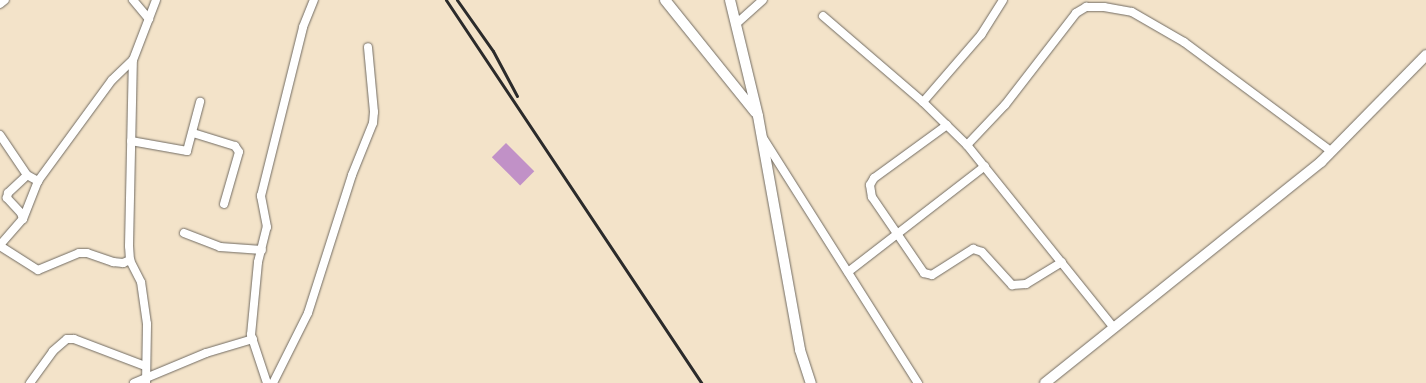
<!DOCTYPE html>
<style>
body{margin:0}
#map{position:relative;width:1426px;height:383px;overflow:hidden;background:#f3e3c9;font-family:"Libre Caslon Text",serif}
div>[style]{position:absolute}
.building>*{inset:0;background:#c191c7;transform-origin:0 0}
.roads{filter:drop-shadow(0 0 1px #716b62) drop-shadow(0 0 1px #716b62)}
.minor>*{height:8px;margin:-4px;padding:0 4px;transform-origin:4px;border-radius:4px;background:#fff}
.tertiary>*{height:10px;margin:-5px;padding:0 5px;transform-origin:5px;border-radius:5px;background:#fff}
.rail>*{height:3px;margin:-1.5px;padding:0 1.5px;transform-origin:1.5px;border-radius:1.5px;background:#2b2b2b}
span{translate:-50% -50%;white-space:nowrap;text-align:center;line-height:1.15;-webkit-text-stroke:3px #fff;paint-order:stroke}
</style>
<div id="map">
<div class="building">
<i style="left:506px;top:143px;width:40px;height:20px;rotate:45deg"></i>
</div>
<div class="roads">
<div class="minor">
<i style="left:133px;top:0;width:25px;rotate:50deg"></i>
<i style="left:0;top:4px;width:6px;rotate:-39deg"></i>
<i style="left:823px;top:16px;width:132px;rotate:40.7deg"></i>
<i style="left:923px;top:102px;width:62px;rotate:44.3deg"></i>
<i style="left:967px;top:145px;width:235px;rotate:51.2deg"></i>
<i style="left:736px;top:24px;width:36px;rotate:-42deg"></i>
<i style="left:923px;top:102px;width:89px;rotate:-49.1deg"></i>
<i style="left:981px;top:35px;width:41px;rotate:-57.8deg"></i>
<i style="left:947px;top:125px;width:90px;rotate:144deg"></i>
<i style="left:874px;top:178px;width:8px;rotate:120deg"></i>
<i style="left:870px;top:185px;width:12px;rotate:81deg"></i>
<i style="left:872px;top:197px;width:92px;rotate:55.6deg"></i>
<i style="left:924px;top:273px;width:8px;rotate:14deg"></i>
<i style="left:932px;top:275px;width:49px;rotate:-32.4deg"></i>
<i style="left:973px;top:249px;width:9px;rotate:18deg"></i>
<i style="left:982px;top:252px;width:45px;rotate:47.7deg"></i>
<i style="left:1012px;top:285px;width:14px;rotate:-4deg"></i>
<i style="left:1026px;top:284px;width:42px;rotate:-31.4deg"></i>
<i style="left:193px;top:133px;width:44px;rotate:17.2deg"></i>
<i style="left:235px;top:146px;width:7px;rotate:56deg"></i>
<i style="left:239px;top:152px;width:54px;rotate:106.1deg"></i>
<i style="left:0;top:135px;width:48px;rotate:56deg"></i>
<i style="left:27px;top:175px;width:13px;rotate:29deg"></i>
<i style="left:38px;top:181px;width:125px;rotate:-53.8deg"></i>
<i style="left:112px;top:80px;width:29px;rotate:-44deg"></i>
<i style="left:763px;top:138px;width:290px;rotate:57.7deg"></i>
<i style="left:131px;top:141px;width:57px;rotate:10.1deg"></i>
<i style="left:187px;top:151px;width:51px;rotate:-75.1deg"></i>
<i style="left:967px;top:145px;width:55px;rotate:-46.5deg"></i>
<i style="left:1005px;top:105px;width:116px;rotate:-52.3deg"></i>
<i style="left:1076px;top:13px;width:12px;rotate:-31deg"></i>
<i style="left:1086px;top:7px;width:18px"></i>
<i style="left:1104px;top:7px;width:28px;rotate:10deg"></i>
<i style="left:1132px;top:12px;width:60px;rotate:30deg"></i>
<i style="left:1184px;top:42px;width:183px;rotate:36.6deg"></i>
<i style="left:23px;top:219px;width:41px;rotate:-68.5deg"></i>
<i style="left:184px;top:233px;width:39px;rotate:21deg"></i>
<i style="left:220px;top:247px;width:42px;rotate:4.1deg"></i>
<i style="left:0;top:245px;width:35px;rotate:-49deg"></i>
<i style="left:23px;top:219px;width:6px;rotate:-108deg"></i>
<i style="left:21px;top:213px;width:21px;rotate:-133deg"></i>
<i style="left:7px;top:198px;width:5px;rotate:-79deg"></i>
<i style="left:8px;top:193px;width:26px;rotate:-43deg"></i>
<i style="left:0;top:246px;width:45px;rotate:32.3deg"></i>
<i style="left:38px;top:270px;width:44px;rotate:-22.5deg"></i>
<i style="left:79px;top:253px;width:8px"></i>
<i style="left:87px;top:253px;width:28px;rotate:19deg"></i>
<i style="left:113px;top:262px;width:10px;rotate:6deg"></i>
<i style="left:123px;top:263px;width:8px;rotate:-23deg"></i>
<i style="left:848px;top:272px;width:173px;rotate:-37.7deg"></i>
<i style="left:30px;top:383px;width:39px;rotate:-54deg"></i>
<i style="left:53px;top:351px;width:18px;rotate:-41deg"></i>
<i style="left:67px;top:339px;width:7px"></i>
<i style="left:74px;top:339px;width:76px;rotate:20.8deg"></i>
<i style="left:134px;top:383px;width:78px;rotate:-22.6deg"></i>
<i style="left:206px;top:353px;width:49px;rotate:-16.6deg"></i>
<i style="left:146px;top:383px;width:59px;rotate:-89deg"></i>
<i style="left:147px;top:324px;width:42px;rotate:-98.1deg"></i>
<i style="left:141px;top:282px;width:25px;rotate:-117deg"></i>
<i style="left:130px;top:260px;width:14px;rotate:-94deg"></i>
<i style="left:129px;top:246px;width:186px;rotate:-88.8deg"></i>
<i style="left:133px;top:60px;width:64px;rotate:-69deg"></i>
<i style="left:267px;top:383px;width:51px;rotate:-108.4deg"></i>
<i style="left:251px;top:335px;width:73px;rotate:-84.5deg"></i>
<i style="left:258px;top:262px;width:36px;rotate:-76deg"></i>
<i style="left:267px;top:227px;width:32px;rotate:-101deg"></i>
<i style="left:261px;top:196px;width:174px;rotate:-76deg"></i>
<i style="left:303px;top:27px;width:29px;rotate:-68deg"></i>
<i style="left:273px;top:383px;width:78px;rotate:-63.4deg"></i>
<i style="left:308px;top:313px;width:145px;rotate:-72.3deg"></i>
<i style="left:352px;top:175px;width:56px;rotate:-68deg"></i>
<i style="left:373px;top:123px;width:11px;rotate:-85deg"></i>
<i style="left:374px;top:112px;width:65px;rotate:-95.3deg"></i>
</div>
<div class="tertiary">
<i style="left:665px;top:0;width:144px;rotate:51.2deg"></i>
<i style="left:730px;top:0;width:119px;rotate:76.4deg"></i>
<i style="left:758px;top:116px;width:238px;rotate:79.8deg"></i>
<i style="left:800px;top:350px;width:35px;rotate:72deg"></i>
<i style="left:1045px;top:383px;width:354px;rotate:-38.7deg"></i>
<i style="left:1321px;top:162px;width:150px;rotate:-45.5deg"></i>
</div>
</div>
<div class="rail">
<i style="left:446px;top:0;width:460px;rotate:56.3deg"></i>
<i style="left:457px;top:0;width:62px;rotate:54.8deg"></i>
<i style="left:493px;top:51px;width:51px;rotate:61.9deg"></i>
</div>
</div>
